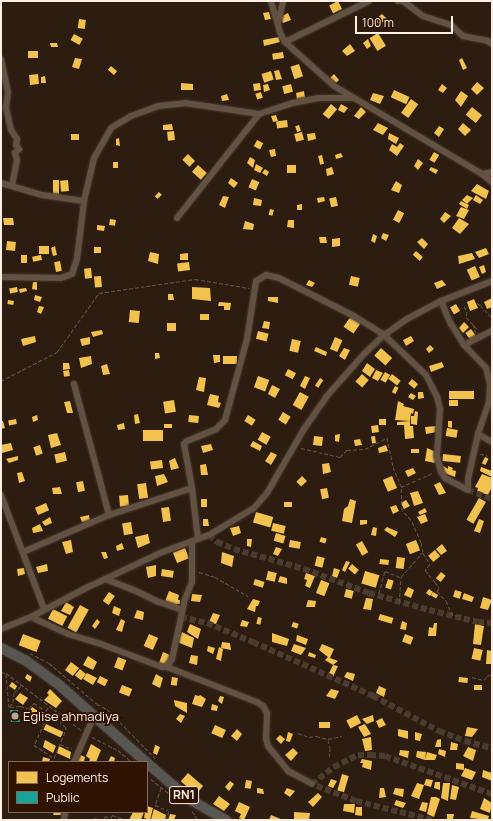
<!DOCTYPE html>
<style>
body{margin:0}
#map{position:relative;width:493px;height:821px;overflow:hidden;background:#2d1d10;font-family:Manrope,sans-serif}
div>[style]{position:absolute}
.homes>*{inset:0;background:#f2c14e;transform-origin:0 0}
.public>*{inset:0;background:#17a398}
.minor-tunnel>*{height:6px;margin-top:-3px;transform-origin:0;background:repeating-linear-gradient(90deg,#4c3c30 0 6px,transparent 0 9px)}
.path>*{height:1px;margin-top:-0.5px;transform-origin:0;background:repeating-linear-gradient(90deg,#645548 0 4px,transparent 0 6px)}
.roads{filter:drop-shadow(0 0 1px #42372f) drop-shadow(0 0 1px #42372f)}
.minor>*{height:6px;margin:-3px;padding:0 3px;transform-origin:3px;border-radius:3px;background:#635241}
.trunk>*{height:10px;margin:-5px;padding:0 5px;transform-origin:5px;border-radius:5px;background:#585650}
.dots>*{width:11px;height:11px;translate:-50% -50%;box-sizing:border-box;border:2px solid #2f1300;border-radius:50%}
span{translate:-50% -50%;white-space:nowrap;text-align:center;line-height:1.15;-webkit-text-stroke:4px #2f1300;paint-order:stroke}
.shield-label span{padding:1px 3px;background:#2f1300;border:1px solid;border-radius:3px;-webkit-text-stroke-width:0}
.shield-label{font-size:12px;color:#fdefe6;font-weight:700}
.poi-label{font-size:13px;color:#fdefe6}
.left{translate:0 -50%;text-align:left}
.frame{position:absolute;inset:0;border:2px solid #fdefe6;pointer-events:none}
.legend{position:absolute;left:8px;top:761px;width:140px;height:52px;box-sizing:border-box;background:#2f1300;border:1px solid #816b5c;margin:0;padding:5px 7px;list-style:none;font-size:12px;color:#fdefe6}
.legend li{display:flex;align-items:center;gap:8px;height:20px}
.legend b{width:20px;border:1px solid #816b5c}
.scale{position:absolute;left:355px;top:16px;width:98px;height:18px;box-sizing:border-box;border:2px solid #fdefe6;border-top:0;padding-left:5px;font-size:12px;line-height:14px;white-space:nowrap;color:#fdefe6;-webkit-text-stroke:3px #2f1300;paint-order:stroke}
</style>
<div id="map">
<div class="homes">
<i style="left:338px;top:1px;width:9px;height:10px;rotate:63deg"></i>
<i style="clip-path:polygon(269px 12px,271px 19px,265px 20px,263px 13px)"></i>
<i style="clip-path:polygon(288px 13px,291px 20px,283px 23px,280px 17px)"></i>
<i style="clip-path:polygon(382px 14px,387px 19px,379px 25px,375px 20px)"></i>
<i style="left:79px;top:19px;width:7px;height:9px;rotate:8deg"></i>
<i style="left:378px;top:33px;width:15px;height:10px;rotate:58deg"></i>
<i style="left:74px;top:34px;width:10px;height:7px;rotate:29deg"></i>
<i style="clip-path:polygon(279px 37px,280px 42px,264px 46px,263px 40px)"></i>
<i style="clip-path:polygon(368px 39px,371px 46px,367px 49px,363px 43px)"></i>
<i style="clip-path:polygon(50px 43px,57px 43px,58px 47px,51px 47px)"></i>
<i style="clip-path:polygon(350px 44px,355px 51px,347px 56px,342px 51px)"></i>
<i style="left:38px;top:51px;width:7px;height:10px;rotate:90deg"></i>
<i style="left:283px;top:52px;width:6px;height:11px;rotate:81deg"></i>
<i style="clip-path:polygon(75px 58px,82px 59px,79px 69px,72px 67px)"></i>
<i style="clip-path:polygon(462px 58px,467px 68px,463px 70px,459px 60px)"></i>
<i style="left:299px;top:64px;width:13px;height:9px;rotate:72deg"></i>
<i style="left:111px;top:66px;width:8px;height:5px;rotate:40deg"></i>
<i style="clip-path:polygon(279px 70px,282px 79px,276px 80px,274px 71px)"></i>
<i style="left:271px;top:71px;width:9px;height:10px;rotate:72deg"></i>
<i style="left:38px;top:74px;width:10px;height:9px;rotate:84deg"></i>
<i style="clip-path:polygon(334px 74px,339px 80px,336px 83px,330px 78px)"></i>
<i style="clip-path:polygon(45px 76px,46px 83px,41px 83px,41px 77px)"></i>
<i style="clip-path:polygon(477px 82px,484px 88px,477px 95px,471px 89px)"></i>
<i style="clip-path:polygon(181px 83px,193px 84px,193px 90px,181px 90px)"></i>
<i style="left:260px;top:83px;width:7px;height:7px;rotate:82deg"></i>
<i style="clip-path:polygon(268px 84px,270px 90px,264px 92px,263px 85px)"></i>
<i style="left:291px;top:84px;width:8px;height:9px;rotate:76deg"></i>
<i style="clip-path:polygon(442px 84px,447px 88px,443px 93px,438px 90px)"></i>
<i style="left:394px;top:90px;width:17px;height:8px;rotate:24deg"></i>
<i style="clip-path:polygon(304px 91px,305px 98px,297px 100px,296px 93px)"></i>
<i style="clip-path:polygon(461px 91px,468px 96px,461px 107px,455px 100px)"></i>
<i style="left:261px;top:92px;width:6px;height:6px;rotate:72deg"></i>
<i style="clip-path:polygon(373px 93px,384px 96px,380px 104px,370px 100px)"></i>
<i style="clip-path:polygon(227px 94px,229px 100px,222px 101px,221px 96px)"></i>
<i style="left:411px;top:99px;width:9px;height:17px;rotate:36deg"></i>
<i style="left:331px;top:104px;width:8px;height:13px;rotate:40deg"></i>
<i style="clip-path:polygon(341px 104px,348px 108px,344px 113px,338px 110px)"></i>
<i style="clip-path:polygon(361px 107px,366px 112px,359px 119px,354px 116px)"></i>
<i style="left:472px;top:107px;width:13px;height:10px;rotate:39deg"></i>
<i style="clip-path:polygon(276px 115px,278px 121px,273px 122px,271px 116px)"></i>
<i style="left:287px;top:120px;width:7px;height:11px;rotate:82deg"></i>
<i style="clip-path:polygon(378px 123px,388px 128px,383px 135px,373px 130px)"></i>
<i style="clip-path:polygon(463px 123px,471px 130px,465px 136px,458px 129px)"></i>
<i style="clip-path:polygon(172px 124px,173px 130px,163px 130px,163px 125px)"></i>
<i style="left:299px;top:125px;width:6px;height:4px;rotate:72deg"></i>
<i style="clip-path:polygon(439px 126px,444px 129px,439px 137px,434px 133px)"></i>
<i style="left:174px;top:131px;width:9px;height:7px;rotate:84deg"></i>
<i style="left:302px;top:132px;width:8px;height:8px;rotate:76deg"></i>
<i style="clip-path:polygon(315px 133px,316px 139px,308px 141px,307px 134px)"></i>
<i style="clip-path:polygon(389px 133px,399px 138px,396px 144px,388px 139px)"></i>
<i style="left:71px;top:134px;width:8px;height:6px"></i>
<i style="clip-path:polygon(119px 138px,120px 146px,116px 145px,116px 139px)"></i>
<i style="left:257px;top:140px;width:7px;height:7px;rotate:27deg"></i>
<i style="clip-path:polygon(400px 143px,404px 146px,397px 156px,389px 150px,392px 144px,397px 147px)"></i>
<i style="clip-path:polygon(275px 149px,276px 156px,271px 157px,269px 150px)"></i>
<i style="left:434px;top:152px;width:6px;height:9px;rotate:31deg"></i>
<i style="clip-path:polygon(341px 153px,343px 157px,336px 159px,335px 155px)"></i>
<i style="left:188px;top:154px;width:10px;height:8px;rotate:45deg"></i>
<i style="left:322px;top:155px;width:9px;height:4px;rotate:77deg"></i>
<i style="clip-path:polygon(250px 157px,255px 160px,253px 168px,247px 163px)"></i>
<i style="clip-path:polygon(418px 159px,423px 163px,418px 170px,414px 166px)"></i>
<i style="left:113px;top:162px;width:5px;height:6px"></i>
<i style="clip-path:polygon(256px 164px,263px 168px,260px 173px,254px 170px)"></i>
<i style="left:198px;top:165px;width:12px;height:9px;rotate:42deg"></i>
<i style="left:287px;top:165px;width:9px;height:8px"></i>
<i style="clip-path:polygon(332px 167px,334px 174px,327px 176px,326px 169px)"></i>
<i style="clip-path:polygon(431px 167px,438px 170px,436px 174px,429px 170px)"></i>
<i style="clip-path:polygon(265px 169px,269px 172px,267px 176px,262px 173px)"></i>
<i style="clip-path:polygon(231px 178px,238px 183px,234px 188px,228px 183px)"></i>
<i style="left:252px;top:179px;width:8px;height:9px;rotate:23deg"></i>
<i style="left:53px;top:180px;width:6px;height:14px"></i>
<i style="left:68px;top:180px;width:11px;height:8px;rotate:85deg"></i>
<i style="clip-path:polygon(396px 181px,402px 185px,399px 193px,391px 190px)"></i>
<i style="clip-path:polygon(477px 184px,489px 191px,486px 199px,471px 191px)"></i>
<i style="left:159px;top:192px;width:4px;height:6px;rotate:45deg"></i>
<i style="clip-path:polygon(467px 195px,473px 198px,467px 204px,462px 200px)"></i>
<i style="clip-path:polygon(476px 195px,483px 200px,480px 204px,473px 200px)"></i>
<i style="clip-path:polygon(223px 196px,229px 197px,225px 208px,219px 205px)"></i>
<i style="clip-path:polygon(324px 197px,325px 201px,318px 203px,317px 198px)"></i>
<i style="left:336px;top:197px;width:9px;height:7px;rotate:77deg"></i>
<i style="clip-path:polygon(254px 198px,262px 200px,261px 206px,253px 205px)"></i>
<i style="clip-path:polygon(461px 201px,469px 205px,467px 209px,459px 204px)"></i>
<i style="clip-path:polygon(302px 204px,302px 210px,297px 210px,297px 205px)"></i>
<i style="clip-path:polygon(461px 207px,469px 210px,464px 219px,456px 216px)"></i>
<i style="left:270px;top:209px;width:4px;height:6px;rotate:14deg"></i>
<i style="left:398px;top:210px;width:7px;height:11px;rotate:27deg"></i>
<i style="clip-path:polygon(445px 212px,451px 216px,444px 223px,440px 219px)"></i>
<i style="clip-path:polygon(3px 218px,13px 218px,14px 225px,4px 225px)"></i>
<i style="clip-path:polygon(459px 218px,469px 224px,460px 234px,452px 228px)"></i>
<i style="left:110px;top:219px;width:6px;height:6px;rotate:9deg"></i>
<i style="clip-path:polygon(288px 220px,294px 220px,294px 228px,287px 227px)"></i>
<i style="clip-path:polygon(245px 221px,254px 224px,253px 230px,243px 229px)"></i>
<i style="clip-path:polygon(97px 225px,105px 226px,104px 231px,97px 230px)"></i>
<i style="clip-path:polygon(383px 233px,389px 235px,386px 241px,381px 238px)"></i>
<i style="clip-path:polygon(373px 234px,377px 236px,375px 243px,371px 241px)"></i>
<i style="clip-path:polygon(319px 237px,326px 237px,327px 243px,320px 243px)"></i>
<i style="clip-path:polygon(340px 238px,340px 246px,332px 247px,332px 239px)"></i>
<i style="clip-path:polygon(422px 238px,428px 244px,424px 249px,417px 242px)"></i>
<i style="left:7px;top:241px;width:9px;height:9px;rotate:6deg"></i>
<i style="left:39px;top:246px;width:10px;height:8px"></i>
<i style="clip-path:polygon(55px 246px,57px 255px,53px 256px,51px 248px)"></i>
<i style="left:94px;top:247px;width:7px;height:6px"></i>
<i style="clip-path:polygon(486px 248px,489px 254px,479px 258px,475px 252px)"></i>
<i style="left:416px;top:251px;width:9px;height:5px;rotate:41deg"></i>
<i style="clip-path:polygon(150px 252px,159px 254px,158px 264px,148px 261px)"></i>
<i style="clip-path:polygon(188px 253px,188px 260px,180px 260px,180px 254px)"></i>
<i style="clip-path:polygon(472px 253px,475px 259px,459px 264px,458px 256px)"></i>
<i style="left:21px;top:255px;width:6px;height:8px"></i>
<i style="left:41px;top:255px;width:5px;height:9px;rotate:79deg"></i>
<i style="left:60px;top:261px;width:10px;height:6px;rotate:79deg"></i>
<i style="left:189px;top:262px;width:8px;height:12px;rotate:83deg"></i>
<i style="clip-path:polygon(484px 265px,486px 272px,482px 274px,479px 267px)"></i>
<i style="left:475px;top:266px;width:12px;height:9px;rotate:66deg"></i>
<i style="left:91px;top:268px;width:10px;height:7px;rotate:84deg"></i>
<i style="left:101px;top:276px;width:11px;height:7px;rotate:85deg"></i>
<i style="left:351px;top:276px;width:9px;height:9px;rotate:13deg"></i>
<i style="clip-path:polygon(309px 280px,315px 283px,312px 287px,306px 285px)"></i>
<i style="clip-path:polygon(442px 280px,446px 285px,437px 289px,434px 283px)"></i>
<i style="clip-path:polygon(33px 282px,37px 282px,37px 290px,32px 289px)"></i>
<i style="left:17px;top:287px;width:5px;height:8px;rotate:79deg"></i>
<i style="clip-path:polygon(192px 287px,210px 288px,211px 301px,192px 299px)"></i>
<i style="clip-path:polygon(26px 288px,27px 291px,20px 293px,19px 289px)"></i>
<i style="clip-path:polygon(168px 294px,173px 294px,174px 300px,168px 300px)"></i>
<i style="clip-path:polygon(35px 295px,42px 297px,40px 302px,34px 300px)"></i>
<i style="clip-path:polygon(268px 297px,278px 297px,278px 303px,268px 301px)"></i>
<i style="clip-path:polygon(492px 298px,492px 307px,487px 309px,484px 302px)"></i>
<i style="clip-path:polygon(474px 299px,478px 308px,470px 311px,467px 302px)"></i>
<i style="left:8px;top:300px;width:6px;height:4px;rotate:9deg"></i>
<i style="clip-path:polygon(219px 302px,231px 303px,230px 310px,224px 310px,224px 306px,218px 306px)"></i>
<i style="left:456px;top:304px;width:8px;height:7px;rotate:60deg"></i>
<i style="clip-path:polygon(39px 306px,44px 307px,41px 314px,37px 312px)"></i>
<i style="left:130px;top:310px;width:10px;height:12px;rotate:6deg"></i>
<i style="left:200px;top:314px;width:9px;height:6px"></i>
<i style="left:351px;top:316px;width:12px;height:13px;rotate:35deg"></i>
<i style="clip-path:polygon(264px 321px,270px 322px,269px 329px,262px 328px)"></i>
<i style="clip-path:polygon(464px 322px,469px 327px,463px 333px,459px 328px)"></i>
<i style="left:167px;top:323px;width:9px;height:8px"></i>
<i style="left:471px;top:329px;width:9px;height:7px;rotate:54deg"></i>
<i style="clip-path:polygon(102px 330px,103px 334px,93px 337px,91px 332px)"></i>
<i style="left:258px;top:331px;width:11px;height:8px;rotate:15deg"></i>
<i style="clip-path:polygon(35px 336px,36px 342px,23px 346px,21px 339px)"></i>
<i style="clip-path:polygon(411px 336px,414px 341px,406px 346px,403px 340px)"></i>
<i style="clip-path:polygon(90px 337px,90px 344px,82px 346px,80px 339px)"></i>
<i style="left:335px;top:337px;width:8px;height:13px;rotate:23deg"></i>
<i style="left:292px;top:339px;width:9px;height:12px;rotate:13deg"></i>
<i style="clip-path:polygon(430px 345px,434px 349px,429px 353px,426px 349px)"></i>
<i style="clip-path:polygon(316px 347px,327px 352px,326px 356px,314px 351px)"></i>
<i style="clip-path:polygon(344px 348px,350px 350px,345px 360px,339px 356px)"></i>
<i style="left:381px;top:348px;width:15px;height:10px;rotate:42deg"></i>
<i style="clip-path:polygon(155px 353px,159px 353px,160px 358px,155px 359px)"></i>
<i style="clip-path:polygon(213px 355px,220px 355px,220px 362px,214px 363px)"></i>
<i style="clip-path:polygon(91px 356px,92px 364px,81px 368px,79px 358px)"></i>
<i style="left:237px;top:356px;width:8px;height:14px;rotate:90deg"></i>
<i style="clip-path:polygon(442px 362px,444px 367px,431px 372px,429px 366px)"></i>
<i style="clip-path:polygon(63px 363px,69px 363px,70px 369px,63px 370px)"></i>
<i style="clip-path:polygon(367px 363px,375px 369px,370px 377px,362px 371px)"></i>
<i style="clip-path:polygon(107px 364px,110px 374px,103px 375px,101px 366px)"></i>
<i style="left:288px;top:369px;width:9px;height:7px;rotate:27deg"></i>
<i style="left:69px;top:370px;width:6px;height:6px;rotate:81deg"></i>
<i style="clip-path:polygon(376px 370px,383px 373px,378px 381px,372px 378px)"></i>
<i style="left:385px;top:372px;width:6px;height:9px;rotate:31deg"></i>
<i style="left:362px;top:374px;width:9px;height:10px;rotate:41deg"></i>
<i style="left:392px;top:374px;width:11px;height:6px;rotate:38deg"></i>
<i style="left:258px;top:376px;width:12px;height:12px;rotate:20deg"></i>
<i style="clip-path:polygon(305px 376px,310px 378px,305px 389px,300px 386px)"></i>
<i style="clip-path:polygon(199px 377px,206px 378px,204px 392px,196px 390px)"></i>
<i style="left:320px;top:378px;width:4px;height:9px;rotate:34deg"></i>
<i style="left:412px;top:379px;width:8px;height:6px;rotate:40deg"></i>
<i style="clip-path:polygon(272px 385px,280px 389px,275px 398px,268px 394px)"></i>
<i style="left:395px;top:386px;width:4px;height:7px;rotate:27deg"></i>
<i style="left:449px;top:391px;width:25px;height:8px"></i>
<i style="left:300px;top:392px;width:10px;height:15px;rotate:29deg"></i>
<i style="clip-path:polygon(418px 392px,423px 392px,424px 398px,418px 399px)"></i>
<i style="clip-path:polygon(411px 393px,416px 396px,413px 400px,408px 397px)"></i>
<i style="clip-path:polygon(210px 394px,219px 396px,218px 402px,221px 403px,219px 408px,207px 405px)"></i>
<i style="left:174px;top:400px;width:12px;height:11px;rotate:81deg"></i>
<i style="left:449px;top:400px;width:9px;height:6px"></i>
<i style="clip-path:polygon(70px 401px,73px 413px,67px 413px,64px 402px)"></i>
<i style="clip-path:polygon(398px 401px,404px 404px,403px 406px,414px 409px,413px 414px,411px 413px,410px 421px,395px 420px)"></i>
<i style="clip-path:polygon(415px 411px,418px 412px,417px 425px,411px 424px,411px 416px,414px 416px)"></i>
<i style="left:283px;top:412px;width:9px;height:9px;rotate:32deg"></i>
<i style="clip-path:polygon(138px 414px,140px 423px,135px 424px,134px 415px)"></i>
<i style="clip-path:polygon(37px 415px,38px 420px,33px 422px,32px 417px)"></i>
<i style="left:189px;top:415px;width:10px;height:7px;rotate:6deg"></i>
<i style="left:248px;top:415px;width:9px;height:7px;rotate:32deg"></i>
<i style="left:16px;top:419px;width:5px;height:8px;rotate:79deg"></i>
<i style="left:379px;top:419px;width:7px;height:6px"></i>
<i style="clip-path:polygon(1px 421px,3px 421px,5px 428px,1px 429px)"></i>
<i style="clip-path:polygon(410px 421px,410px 426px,413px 426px,414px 438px,405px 439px,404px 425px,397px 425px,397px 422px)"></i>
<i style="clip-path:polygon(448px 421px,452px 421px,452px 428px,448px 427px)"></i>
<i style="clip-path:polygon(124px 423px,125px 429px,118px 430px,117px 425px)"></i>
<i style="left:172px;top:424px;width:4px;height:8px;rotate:90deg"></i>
<i style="left:378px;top:425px;width:7px;height:7px;rotate:82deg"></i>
<i style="clip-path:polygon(436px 426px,437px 432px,426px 434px,425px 427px)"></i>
<i style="left:447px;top:428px;width:11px;height:8px;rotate:10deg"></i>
<i style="left:163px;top:430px;width:11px;height:20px;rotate:90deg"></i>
<i style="left:262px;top:432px;width:10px;height:9px;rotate:29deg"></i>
<i style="clip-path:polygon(57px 433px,61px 445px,51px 448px,48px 435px)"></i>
<i style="clip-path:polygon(340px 434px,339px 442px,335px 441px,335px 435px)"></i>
<i style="left:314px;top:436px;width:9px;height:9px;rotate:6deg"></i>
<i style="left:375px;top:436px;width:7px;height:4px;rotate:82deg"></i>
<i style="clip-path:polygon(360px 439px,362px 445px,355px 446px,354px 440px)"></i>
<i style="clip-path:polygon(253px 441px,262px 446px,260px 451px,250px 446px)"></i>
<i style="clip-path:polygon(11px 443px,13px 450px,2px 453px,1px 445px)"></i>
<i style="clip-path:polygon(211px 444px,213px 450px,203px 453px,201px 446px)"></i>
<i style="left:40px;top:445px;width:9px;height:7px;rotate:72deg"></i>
<i style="clip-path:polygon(386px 445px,388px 451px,379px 453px,378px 448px)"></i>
<i style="clip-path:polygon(427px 448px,436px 452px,435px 463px,425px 461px)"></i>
<i style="left:419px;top:449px;width:4px;height:8px;rotate:90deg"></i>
<i style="left:65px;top:452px;width:9px;height:11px;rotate:77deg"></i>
<i style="clip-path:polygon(271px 452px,277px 455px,271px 465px,265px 461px)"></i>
<i style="left:443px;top:454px;width:18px;height:7px;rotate:6deg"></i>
<i style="clip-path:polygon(18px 456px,18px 460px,9px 463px,6px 459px)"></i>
<i style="left:485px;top:457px;width:4px;height:7px;rotate:27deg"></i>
<i style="clip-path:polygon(175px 458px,179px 468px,171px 470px,169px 461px)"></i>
<i style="left:162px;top:460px;width:8px;height:12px;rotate:83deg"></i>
<i style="clip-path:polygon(329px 463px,331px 472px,323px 474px,322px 464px)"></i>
<i style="clip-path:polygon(206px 464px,208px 475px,201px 475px,200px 465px)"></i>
<i style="clip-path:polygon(442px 465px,448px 469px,448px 466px,453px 468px,452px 470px,456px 471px,455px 477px,444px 473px)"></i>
<i style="clip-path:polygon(481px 467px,492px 471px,492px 477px,480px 471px)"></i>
<i style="clip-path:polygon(413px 468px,416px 473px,408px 477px,405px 471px)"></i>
<i style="clip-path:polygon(22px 472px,25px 481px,19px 483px,17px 473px)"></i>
<i style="clip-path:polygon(164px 474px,168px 482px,157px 486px,155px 476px)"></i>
<i style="clip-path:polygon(482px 474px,492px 478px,492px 487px,488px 495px,477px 491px,478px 488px,475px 487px)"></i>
<i style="left:302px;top:476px;width:7px;height:8px;rotate:45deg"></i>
<i style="left:392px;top:476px;width:13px;height:10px;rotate:67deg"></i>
<i style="left:83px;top:481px;width:10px;height:7px;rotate:79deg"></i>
<i style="clip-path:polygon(440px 482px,446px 493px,439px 495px,434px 485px)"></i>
<i style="left:146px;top:483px;width:15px;height:9px;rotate:82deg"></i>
<i style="clip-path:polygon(60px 487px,62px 494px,53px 494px,52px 488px)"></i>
<i style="left:327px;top:488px;width:10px;height:7px;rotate:79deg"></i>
<i style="clip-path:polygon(418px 491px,423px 503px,414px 506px,410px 493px)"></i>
<i style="left:128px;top:495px;width:11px;height:9px;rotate:85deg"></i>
<i style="left:479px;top:498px;width:8px;height:25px;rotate:30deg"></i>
<i style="left:201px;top:499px;width:6px;height:8px"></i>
<i style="clip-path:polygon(350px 499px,356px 501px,352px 523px,342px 521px,344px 509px,348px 506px)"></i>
<i style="clip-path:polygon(406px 500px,410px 506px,404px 509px,401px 503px)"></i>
<i style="left:284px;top:502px;width:8px;height:5px"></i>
<i style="left:46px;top:503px;width:8px;height:12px;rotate:67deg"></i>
<i style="clip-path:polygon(396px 505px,399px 511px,393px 514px,390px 507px)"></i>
<i style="left:169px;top:507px;width:14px;height:8px;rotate:82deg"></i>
<i style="clip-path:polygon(425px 508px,427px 512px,420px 515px,418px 512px)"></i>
<i style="left:256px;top:512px;width:18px;height:11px;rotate:16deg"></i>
<i style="clip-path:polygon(425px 514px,428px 521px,421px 524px,417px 517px)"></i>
<i style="clip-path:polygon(89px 515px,90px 521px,82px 522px,80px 517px)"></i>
<i style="clip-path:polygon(50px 517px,52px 523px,45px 526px,42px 522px)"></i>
<i style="clip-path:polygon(203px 519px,208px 519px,209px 526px,203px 526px)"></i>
<i style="clip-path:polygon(479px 519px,484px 521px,480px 533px,474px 531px)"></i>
<i style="clip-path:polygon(360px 520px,367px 520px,367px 524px,360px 525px)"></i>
<i style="left:131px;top:522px;width:12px;height:9px;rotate:81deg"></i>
<i style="left:273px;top:523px;width:13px;height:8px;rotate:13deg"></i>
<i style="clip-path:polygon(40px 524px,43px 531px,33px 533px,32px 528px)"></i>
<i style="clip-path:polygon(239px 526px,241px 533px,233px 536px,230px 528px)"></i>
<i style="clip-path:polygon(373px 527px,377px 528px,376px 536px,371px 535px)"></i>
<i style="clip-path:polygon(387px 527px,398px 532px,395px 537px,384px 530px)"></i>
<i style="left:276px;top:533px;width:10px;height:8px;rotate:17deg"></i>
<i style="clip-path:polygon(148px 534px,150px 543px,138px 548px,135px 537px)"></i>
<i style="left:321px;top:537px;width:6px;height:5px;rotate:18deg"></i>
<i style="clip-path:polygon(247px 539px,252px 539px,251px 547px,247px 546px)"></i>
<i style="clip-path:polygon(71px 540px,73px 552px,66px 554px,62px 542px)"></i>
<i style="left:290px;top:540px;width:11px;height:7px;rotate:10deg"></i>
<i style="left:416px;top:540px;width:11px;height:11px;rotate:68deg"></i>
<i style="left:362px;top:541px;width:13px;height:7px;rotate:61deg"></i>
<i style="clip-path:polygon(122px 543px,124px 549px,117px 551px,116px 546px)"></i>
<i style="clip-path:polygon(442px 544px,447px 551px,441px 555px,436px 549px)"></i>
<i style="clip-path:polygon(276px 547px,282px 549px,278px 556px,273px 554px)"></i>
<i style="left:185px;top:548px;width:11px;height:13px;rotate:68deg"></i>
<i style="left:435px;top:550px;width:8px;height:9px;rotate:50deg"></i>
<i style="clip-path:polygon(101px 552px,106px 552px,108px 558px,104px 559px)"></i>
<i style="clip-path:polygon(222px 552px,234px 556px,232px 567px,221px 563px)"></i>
<i style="left:317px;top:556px;width:8px;height:10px;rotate:14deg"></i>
<i style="left:397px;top:557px;width:8px;height:11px;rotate:7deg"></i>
<i style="left:380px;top:559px;width:9px;height:5px;rotate:6deg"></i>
<i style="clip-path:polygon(346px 561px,350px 562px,345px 572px,342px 570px)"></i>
<i style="clip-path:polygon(47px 564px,48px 571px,38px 573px,36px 567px)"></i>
<i style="left:352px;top:564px;width:9px;height:6px;rotate:41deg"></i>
<i style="clip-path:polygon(156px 565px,156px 576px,148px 578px,146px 567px)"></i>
<i style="clip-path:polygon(24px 568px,25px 574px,18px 576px,17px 569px)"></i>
<i style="clip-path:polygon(334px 568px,340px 570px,337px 578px,332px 576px)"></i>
<i style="left:162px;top:569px;width:12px;height:7px;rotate:9deg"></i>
<i style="left:268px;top:571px;width:9px;height:9px;rotate:13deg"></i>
<i style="left:365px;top:571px;width:15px;height:13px;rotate:16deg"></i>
<i style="left:441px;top:572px;width:6px;height:8px;rotate:39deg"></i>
<i style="clip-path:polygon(306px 573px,315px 576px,310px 588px,305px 586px,307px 580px,304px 579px)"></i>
<i style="clip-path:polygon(280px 576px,287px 578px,287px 584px,278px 582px)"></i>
<i style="left:255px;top:579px;width:10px;height:6px;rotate:17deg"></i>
<i style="left:388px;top:579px;width:6px;height:9px;rotate:18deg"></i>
<i style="left:321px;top:580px;width:9px;height:14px;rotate:21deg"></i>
<i style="clip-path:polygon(408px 587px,414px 590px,411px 598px,404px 595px)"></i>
<i style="left:346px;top:589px;width:8px;height:8px;rotate:14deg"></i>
<i style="left:429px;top:589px;width:5px;height:5px;rotate:37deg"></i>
<i style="left:455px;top:590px;width:7px;height:7px;rotate:16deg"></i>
<i style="clip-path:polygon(169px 591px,179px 595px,178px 600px,180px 600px,180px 604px,177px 604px,176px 607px,164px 604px)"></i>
<i style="left:109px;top:592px;width:7px;height:11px;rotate:34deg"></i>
<i style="left:433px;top:592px;width:6px;height:4px;rotate:31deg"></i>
<i style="clip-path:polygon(464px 593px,474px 597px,472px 602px,462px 599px)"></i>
<i style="clip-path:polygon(192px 594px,202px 595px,200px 602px,191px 601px)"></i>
<i style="clip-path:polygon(483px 597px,492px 600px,488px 610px,480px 608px)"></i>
<i style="clip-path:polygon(366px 598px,373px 599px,371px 610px,363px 609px)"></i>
<i style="clip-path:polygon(253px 599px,260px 601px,258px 606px,256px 606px,255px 612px,247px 609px)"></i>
<i style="clip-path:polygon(308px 600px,316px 601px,315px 607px,306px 607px)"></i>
<i style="clip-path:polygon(66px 602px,74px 607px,70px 615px,61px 611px)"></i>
<i style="left:80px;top:605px;width:10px;height:26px;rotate:29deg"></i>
<i style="clip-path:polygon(114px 606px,121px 609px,119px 616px,112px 613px)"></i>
<i style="left:53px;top:609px;width:16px;height:11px;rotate:27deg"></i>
<i style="clip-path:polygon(137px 610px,144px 612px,143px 620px,134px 618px)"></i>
<i style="clip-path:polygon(213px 613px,220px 615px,216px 624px,209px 622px)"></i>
<i style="left:380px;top:614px;width:14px;height:6px;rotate:17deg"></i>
<i style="left:258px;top:617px;width:4px;height:7px;rotate:14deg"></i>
<i style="clip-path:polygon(97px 619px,100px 622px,95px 629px,92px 626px)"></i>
<i style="clip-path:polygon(121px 619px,125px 621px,122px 632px,116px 630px)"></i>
<i style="clip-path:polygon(242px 620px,249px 622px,247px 627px,240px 626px)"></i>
<i style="clip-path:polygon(402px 621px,407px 623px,406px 630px,400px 629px)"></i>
<i style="left:293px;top:622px;width:6px;height:5px;rotate:18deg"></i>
<i style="clip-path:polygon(434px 623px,437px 623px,436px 636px,428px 636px,429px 627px,433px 628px)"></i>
<i style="clip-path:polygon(190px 624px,201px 629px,198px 639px,187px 632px)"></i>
<i style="clip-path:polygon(475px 624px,484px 626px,481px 645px,473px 644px)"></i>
<i style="clip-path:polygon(182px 632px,194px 638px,192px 648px,177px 642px)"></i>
<i style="clip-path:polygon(272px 633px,289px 639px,287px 646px,272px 642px)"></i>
<i style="left:23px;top:634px;width:19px;height:12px;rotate:21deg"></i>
<i style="left:149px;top:634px;width:10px;height:13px;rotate:24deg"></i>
<i style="left:405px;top:634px;width:9px;height:8px;rotate:21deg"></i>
<i style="clip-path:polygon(297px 635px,308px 639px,306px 645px,296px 641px)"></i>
<i style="clip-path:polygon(222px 642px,230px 643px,231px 650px,221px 648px)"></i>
<i style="clip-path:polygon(294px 644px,306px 648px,301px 655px,291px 651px)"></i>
<i style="clip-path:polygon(322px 644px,334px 649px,330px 658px,338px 661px,333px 665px,325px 660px,328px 657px,319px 650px)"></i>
<i style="clip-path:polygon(208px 646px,215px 648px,213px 654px,207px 651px)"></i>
<i style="clip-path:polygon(219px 647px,223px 649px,221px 661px,216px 659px)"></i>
<i style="left:474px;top:648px;width:9px;height:11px;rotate:13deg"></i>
<i style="clip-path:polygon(487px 650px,492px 651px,492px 664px,486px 664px)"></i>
<i style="clip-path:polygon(163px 652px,170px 655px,168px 666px,159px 663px)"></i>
<i style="clip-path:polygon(309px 652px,316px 655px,315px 658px,308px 656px)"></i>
<i style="clip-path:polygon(191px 655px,198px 656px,197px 665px,189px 663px)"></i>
<i style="clip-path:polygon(88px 656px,97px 662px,93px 670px,83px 665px)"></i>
<i style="left:118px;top:657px;width:9px;height:11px;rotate:21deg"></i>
<i style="left:71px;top:662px;width:10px;height:10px;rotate:37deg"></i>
<i style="clip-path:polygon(333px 665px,338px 666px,333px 677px,328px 675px)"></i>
<i style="left:80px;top:669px;width:8px;height:8px;rotate:40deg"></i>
<i style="clip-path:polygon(347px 672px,355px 674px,353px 681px,344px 677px)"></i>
<i style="clip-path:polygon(87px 673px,97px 678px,93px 685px,83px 679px)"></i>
<i style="clip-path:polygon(27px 674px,32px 677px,30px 682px,25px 678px)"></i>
<i style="clip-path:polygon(156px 674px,163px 678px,160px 688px,152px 684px)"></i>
<i style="left:100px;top:676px;width:9px;height:7px;rotate:27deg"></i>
<i style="left:172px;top:677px;width:6px;height:8px;rotate:9deg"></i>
<i style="left:459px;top:677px;width:9px;height:5px;rotate:6deg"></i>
<i style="clip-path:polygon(12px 682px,17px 686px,15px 690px,9px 686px)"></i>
<i style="left:122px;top:685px;width:11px;height:8px;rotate:22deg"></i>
<i style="left:474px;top:685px;width:8px;height:5px"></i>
<i style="clip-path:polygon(379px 686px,386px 689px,384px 697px,376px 693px)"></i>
<i style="clip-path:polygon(50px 689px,62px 701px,56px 708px,44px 700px,49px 695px,47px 693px)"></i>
<i style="clip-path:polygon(331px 689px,339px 691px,335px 699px,326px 696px)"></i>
<i style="clip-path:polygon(20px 693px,28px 698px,23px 705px,15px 699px)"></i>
<i style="clip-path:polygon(195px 695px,199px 696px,200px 695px,206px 699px,202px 707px,192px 704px)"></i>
<i style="clip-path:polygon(220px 696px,224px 697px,222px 704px,218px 701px)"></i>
<i style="clip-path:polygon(174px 700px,187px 703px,187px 713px,175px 706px)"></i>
<i style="clip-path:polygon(212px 704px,218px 706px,217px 711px,211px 710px)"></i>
<i style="clip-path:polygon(32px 707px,38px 711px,34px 715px,30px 711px)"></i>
<i style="clip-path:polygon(180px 714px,185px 716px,181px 723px,176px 719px)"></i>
<i style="left:357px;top:715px;width:9px;height:12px;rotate:63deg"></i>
<i style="clip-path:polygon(373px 715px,374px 721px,367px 724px,362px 719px)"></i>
<i style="clip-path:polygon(382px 718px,386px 725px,379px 728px,376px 721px)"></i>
<i style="left:319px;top:722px;width:11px;height:6px"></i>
<i style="left:46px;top:724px;width:19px;height:6px;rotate:25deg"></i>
<i style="clip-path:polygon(365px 724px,371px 734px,364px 737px,358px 727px)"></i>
<i style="left:215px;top:725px;width:12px;height:9px;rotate:24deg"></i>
<i style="clip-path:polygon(467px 727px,478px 729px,472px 737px,465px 736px)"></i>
<i style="clip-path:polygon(237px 729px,242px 734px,237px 741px,231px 736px)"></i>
<i style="clip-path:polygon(398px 729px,408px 731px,408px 739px,398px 736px)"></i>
<i style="clip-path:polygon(288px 732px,293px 734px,290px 742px,286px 741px)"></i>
<i style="clip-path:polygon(415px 732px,422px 734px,420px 741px,415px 740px)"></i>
<i style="clip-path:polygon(280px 735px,285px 739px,281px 744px,276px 739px)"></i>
<i style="clip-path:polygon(371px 737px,372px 750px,365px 751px,362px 739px)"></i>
<i style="clip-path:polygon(441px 739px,441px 747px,435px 747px,437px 740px)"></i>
<i style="clip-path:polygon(45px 740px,56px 746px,53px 753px,43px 747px)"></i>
<i style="clip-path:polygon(451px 742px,458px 744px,457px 750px,450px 750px)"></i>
<i style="clip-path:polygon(91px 744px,101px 750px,96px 762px,89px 762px,90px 759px,86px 756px)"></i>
<i style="clip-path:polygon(155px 745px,160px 747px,157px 755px,153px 753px)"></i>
<i style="clip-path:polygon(59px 746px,71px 752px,70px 759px,57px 753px)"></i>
<i style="clip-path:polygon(468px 747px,476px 750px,473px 761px,463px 756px)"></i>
<i style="clip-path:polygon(293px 748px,298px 753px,291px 761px,285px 755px)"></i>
<i style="clip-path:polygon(439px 749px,446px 751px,445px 757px,438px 754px)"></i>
<i style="clip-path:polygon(400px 750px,409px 751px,408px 758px,399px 755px)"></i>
<i style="clip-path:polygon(417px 751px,426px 752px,425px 760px,427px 752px,437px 755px,435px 760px,425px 760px,416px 757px)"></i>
<i style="clip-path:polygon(78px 754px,85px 757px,84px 762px,76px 762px)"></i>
<i style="clip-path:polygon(111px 756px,115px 758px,114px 762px,108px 762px)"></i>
<i style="clip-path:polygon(43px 757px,50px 759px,49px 762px,42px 762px)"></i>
<i style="clip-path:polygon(362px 759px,372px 761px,371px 770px,362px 767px,363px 763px,360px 763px)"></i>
<i style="clip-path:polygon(456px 763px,464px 764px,464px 770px,465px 768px,476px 772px,472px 780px,461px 776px,464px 770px,456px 769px)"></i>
<i style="clip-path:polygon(483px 770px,492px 773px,492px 781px,482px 777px)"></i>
<i style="left:188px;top:773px;width:20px;height:11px;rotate:41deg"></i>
<i style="left:342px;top:774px;width:7px;height:17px;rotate:16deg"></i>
<i style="clip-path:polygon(331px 779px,337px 781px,333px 788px,328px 786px)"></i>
<i style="clip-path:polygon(426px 779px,433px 780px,431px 787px,424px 785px)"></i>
<i style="left:246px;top:780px;width:6px;height:8px;rotate:9deg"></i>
<i style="clip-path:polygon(230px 781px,234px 784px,229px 791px,225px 787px)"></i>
<i style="clip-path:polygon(435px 782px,440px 782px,440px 790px,434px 788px)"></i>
<i style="clip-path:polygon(417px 783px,424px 785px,419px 799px,411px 796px)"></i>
<i style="clip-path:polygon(443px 783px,450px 783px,448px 801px,441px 798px)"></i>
<i style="clip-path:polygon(452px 785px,459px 787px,456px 800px,450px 799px)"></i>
<i style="clip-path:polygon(257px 788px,263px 789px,264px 794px,257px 793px)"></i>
<i style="clip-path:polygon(287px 788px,295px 791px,290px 797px,284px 793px)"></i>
<i style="clip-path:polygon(380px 788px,384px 788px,386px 797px,379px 798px)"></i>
<i style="clip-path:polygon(395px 788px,404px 789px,403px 797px,393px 794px)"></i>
<i style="clip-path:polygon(318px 793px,322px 797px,313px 807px,308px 802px)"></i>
<i style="clip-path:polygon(219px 796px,230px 804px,224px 811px,213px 804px)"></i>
<i style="clip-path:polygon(431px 797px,436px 797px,440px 799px,434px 817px,427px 814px)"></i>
<i style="clip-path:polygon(484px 798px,492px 803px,490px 813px,480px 809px)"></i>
<i style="clip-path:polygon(396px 800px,406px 803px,403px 808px,394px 805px)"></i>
<i style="clip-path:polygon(239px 802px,250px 807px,244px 820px,239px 818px,241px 814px,235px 811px)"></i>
<i style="clip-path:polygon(422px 802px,428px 803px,426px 812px,419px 810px)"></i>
<i style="clip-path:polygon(344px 804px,355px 804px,354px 813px,343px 811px)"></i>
<i style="clip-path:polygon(147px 806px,153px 808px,150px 820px,144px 818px,145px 812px,147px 812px)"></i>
<i style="clip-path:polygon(356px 807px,362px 807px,362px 816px,355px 815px)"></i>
<i style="clip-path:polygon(154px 809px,166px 815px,165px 820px,151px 819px)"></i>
<i style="clip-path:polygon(472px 811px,489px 816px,488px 820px,470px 818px)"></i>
<i style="clip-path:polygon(54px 812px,62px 812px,61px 815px,53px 815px)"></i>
<i style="clip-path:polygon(133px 812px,144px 812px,141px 820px,129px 820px)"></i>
<i style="clip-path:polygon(294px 812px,310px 813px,309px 820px,294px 820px)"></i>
<i style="clip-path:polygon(170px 814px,176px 815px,174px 820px,168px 820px)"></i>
<i style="clip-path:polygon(447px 814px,454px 814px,453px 819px,447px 819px)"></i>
<i style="clip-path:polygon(271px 815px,283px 820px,269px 820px)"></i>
</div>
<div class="public">
<i style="clip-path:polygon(10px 710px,18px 710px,20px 722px,11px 722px)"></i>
</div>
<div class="minor-tunnel">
<i style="left:468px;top:490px;width:26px;rotate:21deg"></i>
<i style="left:209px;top:535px;width:11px;rotate:41deg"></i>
<i style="left:217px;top:542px;width:18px;rotate:22deg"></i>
<i style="left:234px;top:549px;width:73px;rotate:15.9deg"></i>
<i style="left:304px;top:569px;width:69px;rotate:20.3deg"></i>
<i style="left:369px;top:593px;width:62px;rotate:15.8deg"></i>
<i style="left:429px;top:610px;width:50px;rotate:13.8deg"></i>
<i style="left:478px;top:622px;width:14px;rotate:4deg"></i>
<i style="left:181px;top:617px;width:27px;rotate:13deg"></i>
<i style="left:207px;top:623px;width:50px;rotate:22.4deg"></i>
<i style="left:253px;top:642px;width:132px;rotate:24.2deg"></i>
<i style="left:373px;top:696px;width:75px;rotate:27.9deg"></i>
<i style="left:439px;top:731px;width:28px;rotate:21deg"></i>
<i style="left:465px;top:741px;width:28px;rotate:15deg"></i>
<i style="left:432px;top:820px;width:78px;rotate:-166deg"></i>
<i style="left:356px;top:801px;width:47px;rotate:-158.9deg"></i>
<i style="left:312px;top:784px;width:28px;rotate:-38deg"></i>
<i style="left:334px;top:767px;width:27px;rotate:-27deg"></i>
<i style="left:358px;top:755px;width:12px"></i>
<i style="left:370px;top:755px;width:15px;rotate:4deg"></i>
<i style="left:385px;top:756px;width:114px;rotate:19.6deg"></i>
</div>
<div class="path">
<i style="left:477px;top:303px;width:4px;rotate:34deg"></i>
<i style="left:480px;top:305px;width:18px;rotate:47deg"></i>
<i style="left:464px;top:306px;width:7px;rotate:63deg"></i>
<i style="left:467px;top:312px;width:5px;rotate:101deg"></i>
<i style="left:466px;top:317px;width:18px;rotate:47deg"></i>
<i style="left:473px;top:324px;width:9px;rotate:72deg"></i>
<i style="left:1px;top:381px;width:63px;rotate:-27.4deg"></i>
<i style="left:57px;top:352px;width:72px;rotate:-54.6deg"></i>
<i style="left:99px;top:293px;width:97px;rotate:-8.3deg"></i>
<i style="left:195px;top:279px;width:55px;rotate:9.5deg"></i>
<i style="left:301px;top:448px;width:40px;rotate:13deg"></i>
<i style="left:340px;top:457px;width:10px;rotate:-45deg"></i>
<i style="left:347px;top:450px;width:18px;rotate:-3deg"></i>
<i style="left:365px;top:449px;width:25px;rotate:-27deg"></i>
<i style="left:387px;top:438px;width:30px;rotate:78deg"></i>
<i style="left:393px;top:467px;width:21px;rotate:67deg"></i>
<i style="left:480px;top:454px;width:7px;rotate:8deg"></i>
<i style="left:487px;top:455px;width:2px;rotate:90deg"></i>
<i style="left:423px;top:553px;width:13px;rotate:58deg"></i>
<i style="left:430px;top:564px;width:8px;rotate:130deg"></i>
<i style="left:425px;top:570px;width:16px;rotate:50deg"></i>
<i style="left:435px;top:582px;width:7px;rotate:56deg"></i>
<i style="left:439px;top:588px;width:4px;rotate:124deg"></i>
<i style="left:437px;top:591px;width:13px;rotate:48deg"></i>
<i style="left:446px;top:601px;width:17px;rotate:65deg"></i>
<i style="left:199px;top:572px;width:17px;rotate:17deg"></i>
<i style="left:215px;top:577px;width:38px;rotate:30deg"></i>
<i style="left:379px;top:593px;width:23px;rotate:-75deg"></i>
<i style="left:385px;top:571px;width:16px;rotate:22deg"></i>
<i style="left:399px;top:602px;width:25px;rotate:-85deg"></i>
<i style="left:401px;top:577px;width:33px;rotate:-49deg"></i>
<i style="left:423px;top:552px;width:10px;rotate:-101deg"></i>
<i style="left:421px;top:542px;width:24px;rotate:-114deg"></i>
<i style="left:411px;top:520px;width:13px;rotate:-132deg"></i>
<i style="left:402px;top:510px;width:23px;rotate:-92deg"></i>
<i style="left:401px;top:487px;width:36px;rotate:-24deg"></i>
<i style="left:30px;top:653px;width:21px;rotate:28deg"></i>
<i style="left:49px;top:663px;width:63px;rotate:40.5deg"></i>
<i style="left:97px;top:704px;width:11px;rotate:27deg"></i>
<i style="left:107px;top:709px;width:69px;rotate:45.6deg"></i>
<i style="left:1px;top:672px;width:5px;rotate:11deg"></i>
<i style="left:6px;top:673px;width:94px;rotate:37.2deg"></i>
<i style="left:6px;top:674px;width:33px;rotate:85deg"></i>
<i style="left:9px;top:707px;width:6px;rotate:-51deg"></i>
<i style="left:13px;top:702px;width:9px;rotate:-84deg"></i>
<i style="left:14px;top:693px;width:11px;rotate:-45deg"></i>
<i style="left:472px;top:677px;width:12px;rotate:14deg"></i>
<i style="left:484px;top:680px;width:5px;rotate:-53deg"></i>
<i style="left:487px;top:676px;width:5px;rotate:-22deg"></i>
<i style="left:10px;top:707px;width:10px;rotate:-6deg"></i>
<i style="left:20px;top:706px;width:9px;rotate:18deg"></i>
<i style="left:29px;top:709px;width:8px;rotate:-50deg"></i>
<i style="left:34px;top:703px;width:14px;rotate:34deg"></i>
<i style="left:46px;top:711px;width:6px;rotate:-59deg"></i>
<i style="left:42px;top:709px;width:11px;rotate:105deg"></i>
<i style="left:39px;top:720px;width:6px;rotate:31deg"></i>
<i style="left:44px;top:723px;width:24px;rotate:114deg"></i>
<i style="left:34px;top:745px;width:24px;rotate:33deg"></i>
<i style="left:54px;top:758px;width:25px;rotate:-67deg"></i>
<i style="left:64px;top:735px;width:8px;rotate:-76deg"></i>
<i style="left:66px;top:727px;width:7px;rotate:-146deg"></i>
<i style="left:60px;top:723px;width:7px;rotate:-56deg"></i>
<i style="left:298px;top:733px;width:12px;rotate:20deg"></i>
<i style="left:309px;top:737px;width:7px;rotate:-8deg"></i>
<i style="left:316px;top:736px;width:12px;rotate:14deg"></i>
<i style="left:328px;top:739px;width:14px;rotate:-12deg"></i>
<i style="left:92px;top:737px;width:29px;rotate:27deg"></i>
<i style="left:118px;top:750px;width:18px;rotate:41deg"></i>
<i style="left:328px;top:740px;width:8px;rotate:76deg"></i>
<i style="left:330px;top:748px;width:9px;rotate:96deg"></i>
<i style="left:60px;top:744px;width:13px;rotate:23deg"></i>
<i style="left:151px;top:779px;width:27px;rotate:39deg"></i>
<i style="left:161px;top:788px;width:18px;rotate:109deg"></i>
<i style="left:155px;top:805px;width:15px;rotate:23deg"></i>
<i style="left:169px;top:811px;width:9px;rotate:108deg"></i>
<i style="left:192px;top:811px;width:11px;rotate:56deg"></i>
<i style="left:234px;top:818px;width:4px;rotate:27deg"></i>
<i style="left:93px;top:820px;width:2px;rotate:-63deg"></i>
<i style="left:94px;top:818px;width:9px;rotate:13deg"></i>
<i style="left:104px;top:820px;width:4px;rotate:-76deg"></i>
<i style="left:105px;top:816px;width:7px;rotate:27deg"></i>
<i style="left:111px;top:819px;width:4px;rotate:-76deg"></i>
<i style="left:112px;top:815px;width:16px;rotate:18deg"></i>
</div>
<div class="roads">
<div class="minor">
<i style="left:271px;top:1px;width:33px;rotate:74deg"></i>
<i style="left:280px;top:33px;width:10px;rotate:61deg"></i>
<i style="left:285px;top:42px;width:66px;rotate:41.9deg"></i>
<i style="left:334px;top:86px;width:172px;rotate:30.7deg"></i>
<i style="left:482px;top:174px;width:13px;rotate:39deg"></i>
<i style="left:398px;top:1px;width:5px"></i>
<i style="left:403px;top:1px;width:25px;rotate:37deg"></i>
<i style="left:423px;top:16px;width:29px;rotate:18deg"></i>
<i style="left:451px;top:25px;width:16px;rotate:43deg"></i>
<i style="left:463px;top:36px;width:25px;rotate:11deg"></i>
<i style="left:488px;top:41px;width:5px;rotate:37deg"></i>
<i style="left:278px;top:23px;width:23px;rotate:-77deg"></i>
<i style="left:285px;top:42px;width:93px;rotate:-26deg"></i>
<i style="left:1px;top:59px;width:34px;rotate:78deg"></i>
<i style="left:8px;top:92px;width:16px;rotate:97deg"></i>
<i style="left:6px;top:108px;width:23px;rotate:77deg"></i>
<i style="left:11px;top:130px;width:11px;rotate:56deg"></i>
<i style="left:17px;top:139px;width:6px;rotate:99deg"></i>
<i style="left:16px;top:145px;width:5px;rotate:53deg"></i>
<i style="left:19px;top:149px;width:6px;rotate:135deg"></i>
<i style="left:15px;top:153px;width:7px;rotate:74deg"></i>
<i style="left:17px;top:160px;width:26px;rotate:101deg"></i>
<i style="left:482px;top:174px;width:10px;rotate:-11deg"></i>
<i style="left:1px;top:183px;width:43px;rotate:16.3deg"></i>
<i style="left:42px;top:195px;width:42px;rotate:8.1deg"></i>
<i style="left:177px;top:218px;width:132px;rotate:-51.7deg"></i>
<i style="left:1px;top:277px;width:60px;rotate:1deg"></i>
<i style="left:61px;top:278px;width:12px;rotate:-20deg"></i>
<i style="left:72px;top:274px;width:16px;rotate:-72deg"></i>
<i style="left:77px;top:259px;width:58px;rotate:-83.1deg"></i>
<i style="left:84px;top:201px;width:44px;rotate:-76.9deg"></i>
<i style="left:94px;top:158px;width:34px;rotate:-60deg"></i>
<i style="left:111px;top:128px;width:23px;rotate:-31deg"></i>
<i style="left:131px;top:116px;width:29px;rotate:-20deg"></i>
<i style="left:158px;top:106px;width:27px;rotate:-6deg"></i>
<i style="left:185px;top:103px;width:75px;rotate:8.5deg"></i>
<i style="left:259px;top:114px;width:36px;rotate:-18deg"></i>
<i style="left:293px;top:103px;width:26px;rotate:-11deg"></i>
<i style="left:319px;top:98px;width:34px"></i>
<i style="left:441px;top:301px;width:25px;rotate:67deg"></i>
<i style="left:451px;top:324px;width:25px;rotate:58deg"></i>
<i style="left:464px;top:345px;width:31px;rotate:-27deg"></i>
<i style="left:464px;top:345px;width:32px;rotate:46deg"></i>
<i style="left:486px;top:368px;width:16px;rotate:76deg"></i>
<i style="left:490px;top:384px;width:18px;rotate:93deg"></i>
<i style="left:489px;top:402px;width:34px;rotate:109deg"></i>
<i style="left:478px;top:434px;width:46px;rotate:102.5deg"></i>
<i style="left:468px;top:479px;width:11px;rotate:90deg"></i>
<i style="left:74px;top:384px;width:136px;rotate:75deg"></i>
<i style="left:478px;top:434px;width:16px;rotate:30deg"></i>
<i style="left:1px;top:495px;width:122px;rotate:69.3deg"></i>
<i style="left:198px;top:539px;width:51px;rotate:-96.7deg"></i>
<i style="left:192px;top:488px;width:45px;rotate:-100.3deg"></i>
<i style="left:184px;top:444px;width:4px;rotate:-45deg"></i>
<i style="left:187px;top:441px;width:31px;rotate:-22deg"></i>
<i style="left:216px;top:429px;width:13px;rotate:-45deg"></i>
<i style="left:225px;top:420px;width:84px;rotate:-74.8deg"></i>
<i style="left:247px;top:339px;width:59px;rotate:-81.2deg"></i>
<i style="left:256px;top:281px;width:12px;rotate:-31deg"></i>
<i style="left:266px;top:275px;width:13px;rotate:13deg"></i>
<i style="left:279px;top:278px;width:84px;rotate:26.9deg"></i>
<i style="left:354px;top:316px;width:36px;rotate:32deg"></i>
<i style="left:384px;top:335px;width:58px;rotate:43.6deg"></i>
<i style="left:426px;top:375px;width:25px;rotate:63deg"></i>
<i style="left:437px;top:397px;width:12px;rotate:76deg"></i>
<i style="left:440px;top:409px;width:47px;rotate:93.7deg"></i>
<i style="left:437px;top:456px;width:16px;rotate:76deg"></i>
<i style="left:441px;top:472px;width:7px;rotate:56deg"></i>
<i style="left:445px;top:478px;width:26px;rotate:28deg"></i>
<i style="left:23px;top:552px;width:94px;rotate:-23.3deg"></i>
<i style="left:109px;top:515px;width:87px;rotate:-18deg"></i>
<i style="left:105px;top:579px;width:33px;rotate:21deg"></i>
<i style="left:136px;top:591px;width:25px;rotate:26deg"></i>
<i style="left:159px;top:602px;width:24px;rotate:19deg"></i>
<i style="left:31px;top:617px;width:41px;rotate:24.7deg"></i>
<i style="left:68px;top:634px;width:34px;rotate:17deg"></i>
<i style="left:101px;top:644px;width:65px;rotate:20.7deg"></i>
<i style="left:162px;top:667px;width:5px"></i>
<i style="left:167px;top:667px;width:97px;rotate:21.3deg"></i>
<i style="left:257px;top:702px;width:7px;rotate:34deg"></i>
<i style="left:263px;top:706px;width:8px;rotate:60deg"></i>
<i style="left:267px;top:713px;width:25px;rotate:92deg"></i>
<i style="left:266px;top:738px;width:8px;rotate:76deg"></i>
<i style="left:268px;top:746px;width:32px;rotate:51deg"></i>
<i style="left:288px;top:771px;width:27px;rotate:28deg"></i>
<i style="left:1px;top:629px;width:32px;rotate:-22deg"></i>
<i style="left:31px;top:617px;width:60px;rotate:-27.8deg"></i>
<i style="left:84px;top:589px;width:84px;rotate:-25.3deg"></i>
<i style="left:160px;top:553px;width:52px;rotate:-20.2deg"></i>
<i style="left:209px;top:535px;width:52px;rotate:-31deg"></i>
<i style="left:254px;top:508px;width:20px;rotate:-49deg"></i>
<i style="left:267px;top:493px;width:74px;rotate:-60deg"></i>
<i style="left:304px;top:429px;width:39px;rotate:-55deg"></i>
<i style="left:326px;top:397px;width:57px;rotate:-48.5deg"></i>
<i style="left:364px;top:354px;width:28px;rotate:-44deg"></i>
<i style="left:384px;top:335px;width:28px;rotate:-35deg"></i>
<i style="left:407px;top:319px;width:38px;rotate:-28deg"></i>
<i style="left:441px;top:301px;width:55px;rotate:-21.4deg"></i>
<i style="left:167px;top:667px;width:9px;rotate:-58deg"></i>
<i style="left:172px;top:659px;width:61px;rotate:-77.8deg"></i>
<i style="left:185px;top:599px;width:18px;rotate:-68deg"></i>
<i style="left:192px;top:582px;width:41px;rotate:-90deg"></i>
<i style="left:74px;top:762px;width:50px;rotate:-66.5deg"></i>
<i style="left:64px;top:820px;width:8px;rotate:-83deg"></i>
</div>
<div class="trunk">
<i style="left:1px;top:648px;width:27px;rotate:27deg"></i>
<i style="left:25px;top:660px;width:39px;rotate:36deg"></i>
<i style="left:57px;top:683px;width:119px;rotate:41.6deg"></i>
<i style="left:147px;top:763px;width:55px;rotate:40.6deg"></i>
<i style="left:189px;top:799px;width:43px;rotate:29.6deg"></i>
</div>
</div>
<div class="dots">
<i style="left:15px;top:716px;background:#b4a69b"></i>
</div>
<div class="shield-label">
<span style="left:184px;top:795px">RN1</span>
</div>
<div class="poi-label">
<span class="left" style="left:23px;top:716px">Eglise ahmadiya</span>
</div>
<div class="frame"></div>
<ul class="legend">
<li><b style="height:11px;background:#f2c14e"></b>Logements</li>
<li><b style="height:11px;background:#17a398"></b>Public</li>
</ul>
<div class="scale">100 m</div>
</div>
